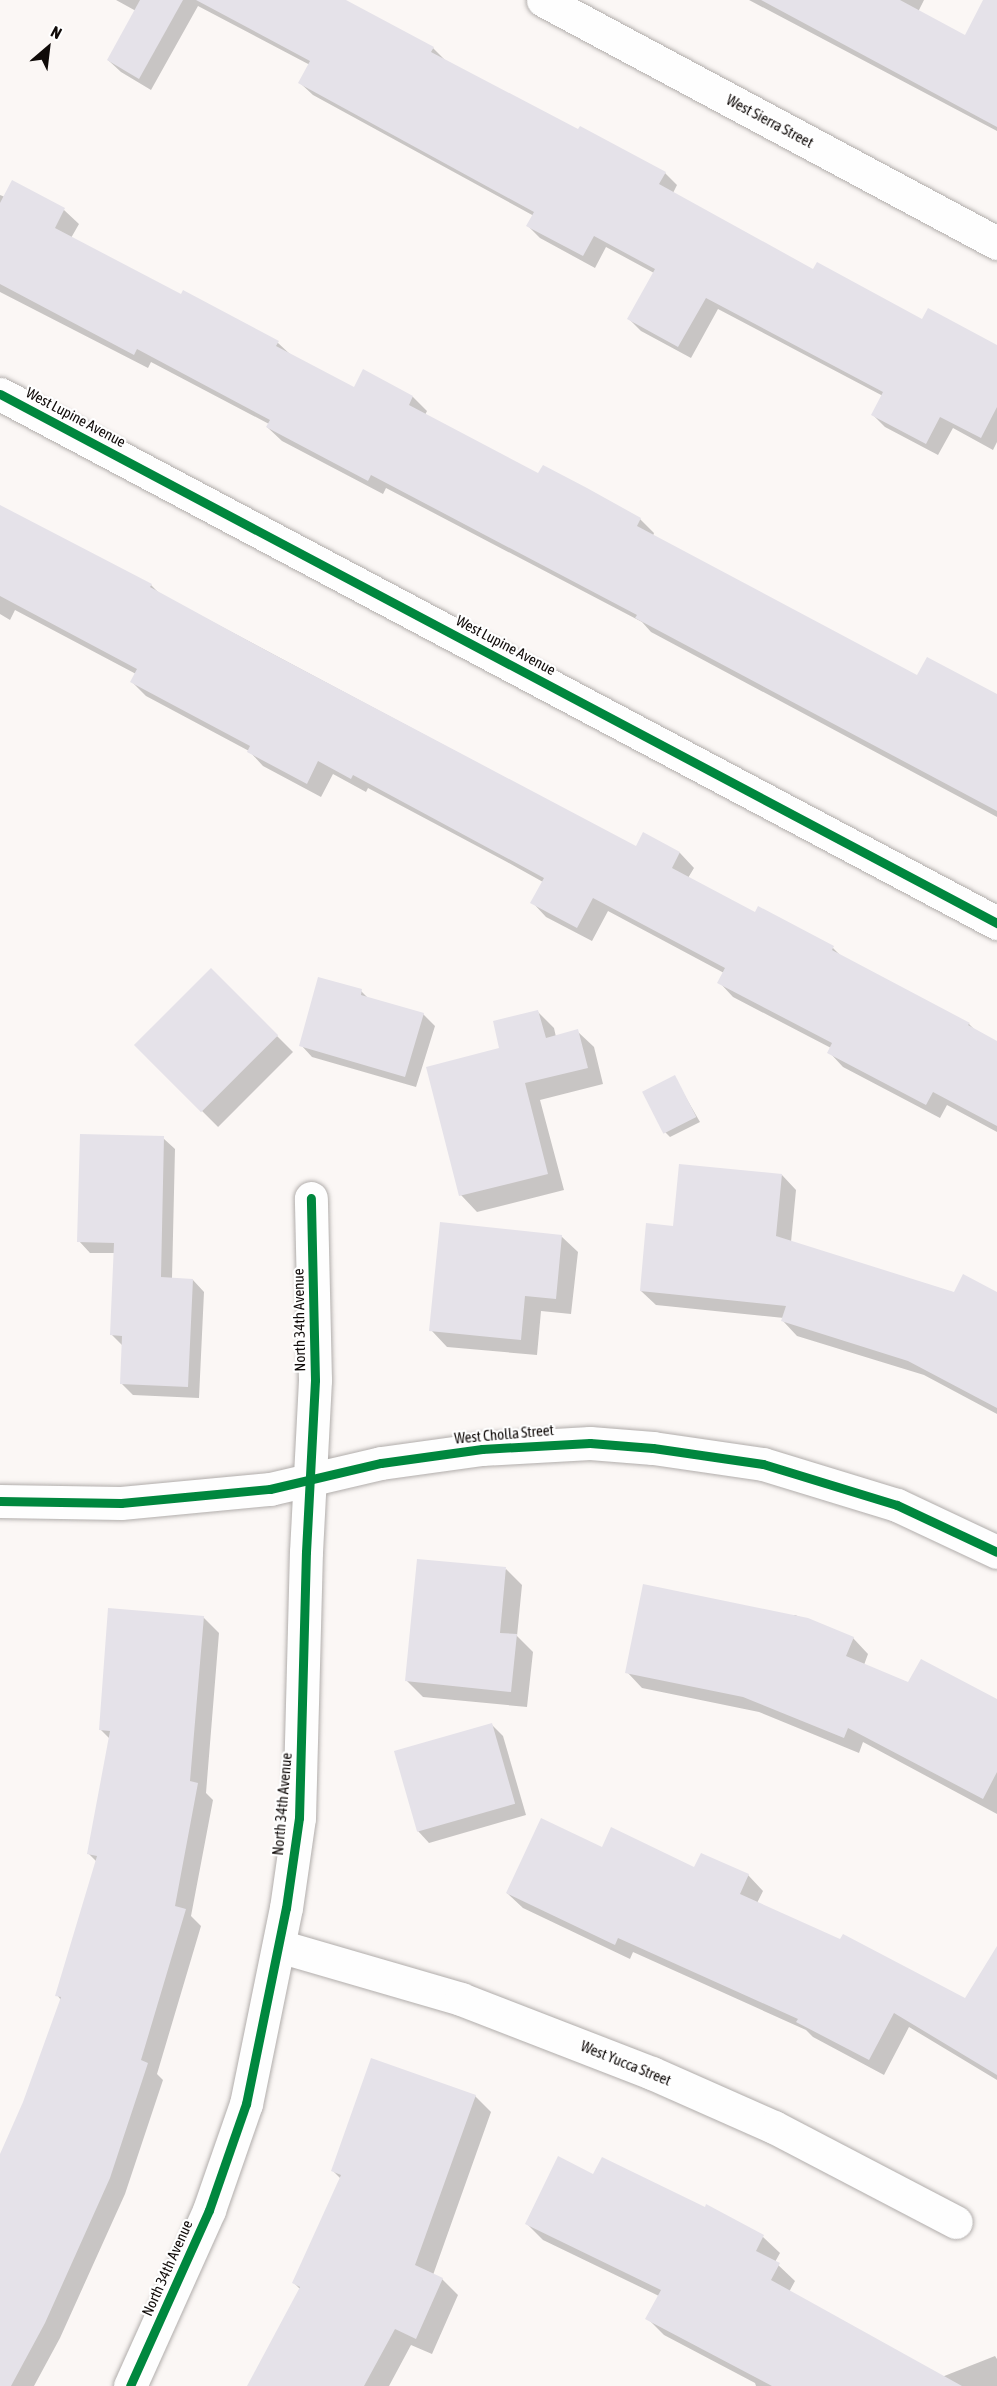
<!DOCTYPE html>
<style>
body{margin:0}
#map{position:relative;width:997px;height:2386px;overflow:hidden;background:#fbf7f5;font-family:"Asap Condensed",sans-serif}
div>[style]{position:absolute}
.shadow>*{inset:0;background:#0003;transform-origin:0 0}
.building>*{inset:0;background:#e5e2e9;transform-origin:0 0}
.roads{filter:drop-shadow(0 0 2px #b1adab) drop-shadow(0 0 2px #b1adab)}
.street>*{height:33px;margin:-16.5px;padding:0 16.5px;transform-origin:16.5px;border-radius:16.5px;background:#fefefe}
.secondary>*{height:33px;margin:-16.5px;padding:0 16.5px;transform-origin:16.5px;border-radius:16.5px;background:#fefefe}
.cycleway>*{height:9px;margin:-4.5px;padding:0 4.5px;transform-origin:4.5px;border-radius:4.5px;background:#00873e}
span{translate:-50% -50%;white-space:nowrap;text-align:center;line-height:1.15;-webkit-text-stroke:4.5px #fff;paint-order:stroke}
.street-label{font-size:15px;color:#100b09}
.north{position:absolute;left:18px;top:18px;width:60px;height:60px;-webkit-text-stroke:4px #fff;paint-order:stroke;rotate:28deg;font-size:16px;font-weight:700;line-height:24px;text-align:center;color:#100b09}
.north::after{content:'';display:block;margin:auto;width:21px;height:27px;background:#100b09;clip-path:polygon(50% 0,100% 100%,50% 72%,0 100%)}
</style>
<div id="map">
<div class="shadow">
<i style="clip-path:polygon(116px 0,334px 0,433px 48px,446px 61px,578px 131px,665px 173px,677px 185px,673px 193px,814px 271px,923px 321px,997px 346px,997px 442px,993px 450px,953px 428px,938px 455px,885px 427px,873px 415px,883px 396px,718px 309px,691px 358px,641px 331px,629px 319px,654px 273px,606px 247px,595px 268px,540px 238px,528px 226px,534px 216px,313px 95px,300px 83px,310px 65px,198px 6px,151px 90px,121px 72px,108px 60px,136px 11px)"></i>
<i style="clip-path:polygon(749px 0,924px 0,918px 12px,966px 37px,997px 8px,997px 131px)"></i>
<i style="clip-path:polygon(13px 182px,64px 210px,79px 224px,71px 238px,181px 296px,278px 343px,291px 355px,354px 389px,364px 371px,413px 397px,427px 411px,425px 415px,539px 475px,640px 519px,654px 533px,653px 536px,918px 677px,997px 696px,997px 817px,651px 632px,642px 622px,386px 488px,383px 494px,282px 441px,267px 427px,269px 424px,151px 362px,148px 368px,0 292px,0 195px,5px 197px)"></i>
<i style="clip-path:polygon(0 506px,151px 585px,160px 594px,637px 848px,644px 834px,680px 853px,694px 868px,688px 878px,756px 914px,833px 948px,842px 957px,969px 1024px,976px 1031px,997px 1042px,997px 1132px,947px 1105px,940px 1118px,843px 1067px,829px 1052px,831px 1048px,733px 997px,719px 982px,724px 973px,608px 911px,592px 941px,546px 917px,532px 902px,543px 882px,507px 862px,368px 788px,366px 792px,333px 774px,321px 797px,263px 766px,249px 751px,146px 696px,132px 682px,136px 674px,15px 610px,10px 620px,0 614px)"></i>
<i style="left:211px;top:970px;width:116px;height:106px;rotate:45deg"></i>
<i style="clip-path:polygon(361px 991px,369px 999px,423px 1014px,435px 1026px,416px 1087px,312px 1057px,301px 1045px)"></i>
<i style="clip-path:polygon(538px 1012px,554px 1028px,556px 1037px,577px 1031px,594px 1047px,603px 1084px,540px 1100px,564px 1190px,477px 1212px,461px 1195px,501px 1049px)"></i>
<i style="clip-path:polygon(674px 1077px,700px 1122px,670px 1137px,665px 1132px)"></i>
<i style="clip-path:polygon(163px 1138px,175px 1149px,172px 1279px,193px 1280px,204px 1292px,199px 1398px,133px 1395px,122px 1384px,123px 1346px,112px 1335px,115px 1253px,90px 1253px,79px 1241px)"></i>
<i style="clip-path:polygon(782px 1175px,796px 1190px,791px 1242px,955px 1293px,997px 1294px,997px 1414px,924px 1375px,797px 1336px,783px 1321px,784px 1318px,656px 1305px,641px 1291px,674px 1228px)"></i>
<i style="clip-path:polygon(561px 1236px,578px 1252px,571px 1314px,541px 1311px,537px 1355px,447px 1347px,431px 1330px)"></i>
<i style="clip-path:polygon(506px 1569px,522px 1585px,517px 1636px,533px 1652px,527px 1707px,423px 1697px,406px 1680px)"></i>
<i style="clip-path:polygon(795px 1615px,853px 1638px,868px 1654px,864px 1665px,909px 1683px,997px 1700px,997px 1814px,863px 1742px,859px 1753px,759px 1712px,642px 1688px,627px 1672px)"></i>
<i style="clip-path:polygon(203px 1617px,219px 1633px,206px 1793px,213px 1800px,191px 1916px,201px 1926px,157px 2074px,163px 2080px,125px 2194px,60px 2338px,34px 2386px,0 2386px,0 2157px,25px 2103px,61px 2000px,57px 1995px,97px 1862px,88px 1853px,110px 1739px,100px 1729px)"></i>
<i style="clip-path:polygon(492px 1725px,503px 1736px,526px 1815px,429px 1843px,418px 1831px)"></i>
<i style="clip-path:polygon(602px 1849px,695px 1869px,748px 1875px,763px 1891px,757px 1903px,966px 2000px,997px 1966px,997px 2080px,909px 2027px,884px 2075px,813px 2037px,806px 2030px,633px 1952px,630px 1959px,523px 1908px,507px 1893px)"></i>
<i style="clip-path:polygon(475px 2096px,491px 2112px,433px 2275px,442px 2279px,458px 2295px,432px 2354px,411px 2345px,389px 2386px,249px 2386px,300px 2289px,294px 2283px,341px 2179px,333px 2171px)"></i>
<i style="clip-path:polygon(594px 2176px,705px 2209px,707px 2207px,763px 2237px,780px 2253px,775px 2262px,795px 2281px,789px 2292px,910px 2386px,756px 2386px,755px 2383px,664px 2335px,647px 2318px,659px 2296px,543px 2240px,527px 2224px)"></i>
<i style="clip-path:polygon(995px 2356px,997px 2359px,997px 2386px,925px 2386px,924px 2384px)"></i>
</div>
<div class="building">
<i style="clip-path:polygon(140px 0,183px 0,139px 79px,107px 60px)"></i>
<i style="clip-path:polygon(196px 0,346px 0,434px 47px,431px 52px,578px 129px,580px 126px,666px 172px,659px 184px,813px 269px,817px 262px,922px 319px,928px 308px,997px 345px,997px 407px,981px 438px,940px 417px,926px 444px,871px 415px,883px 392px,706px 298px,678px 347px,627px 319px,655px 269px,594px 236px,583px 256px,526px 226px,534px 212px,298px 83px,310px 61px)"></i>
<i style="clip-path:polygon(761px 0,900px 0,965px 35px,983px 0,997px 0,997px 127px)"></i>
<i style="clip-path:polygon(12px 180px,65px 208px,55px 228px,181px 294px,183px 290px,279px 341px,276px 346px,354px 387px,363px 369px,413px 396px,409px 405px,538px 473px,543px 465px,587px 488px,641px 518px,637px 526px,917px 675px,927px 657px,997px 694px,997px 811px,635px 618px,637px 615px,371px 475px,368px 481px,266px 427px,270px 420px,137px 349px,134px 355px,0 284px,0 203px)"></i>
<i style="clip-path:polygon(0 505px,152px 584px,150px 587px,269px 652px,636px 846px,643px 832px,680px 852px,672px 868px,755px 912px,758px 906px,834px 946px,832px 950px,970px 1023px,968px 1025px,997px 1041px,997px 1126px,933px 1092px,926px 1105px,827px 1053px,832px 1043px,717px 983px,725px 968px,593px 898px,577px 928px,530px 903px,544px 878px,353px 775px,351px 779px,318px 761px,307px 784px,247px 752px,250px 746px,130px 682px,137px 669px,0 596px)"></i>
<i style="left:211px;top:968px;width:95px;height:109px;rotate:45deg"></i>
<i style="clip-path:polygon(318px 977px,362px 989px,361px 995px,424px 1013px,405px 1077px,299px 1046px)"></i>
<i style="clip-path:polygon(538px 1010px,546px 1038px,578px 1029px,588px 1068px,525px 1083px,548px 1174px,459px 1196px,426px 1067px,499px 1048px,493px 1021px)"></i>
<i style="left:675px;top:1075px;width:47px;height:37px;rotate:63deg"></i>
<i style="clip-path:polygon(80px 1134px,164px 1136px,161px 1277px,193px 1279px,188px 1387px,120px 1384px,122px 1336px,110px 1335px,114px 1243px,77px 1242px)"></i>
<i style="clip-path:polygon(679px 1164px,782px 1174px,776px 1236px,954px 1292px,963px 1274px,997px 1292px,997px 1408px,908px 1361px,781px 1321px,786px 1306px,640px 1291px,646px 1223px,673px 1226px)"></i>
<i style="clip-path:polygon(440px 1222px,562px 1235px,556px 1299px,525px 1296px,521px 1340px,429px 1331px)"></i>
<i style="clip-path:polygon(417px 1559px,506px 1567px,500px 1633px,517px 1634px,511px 1692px,405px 1681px)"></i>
<i style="clip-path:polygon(643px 1584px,808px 1618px,854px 1637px,846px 1656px,908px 1682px,921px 1659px,997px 1699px,997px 1772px,983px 1799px,848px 1728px,844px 1738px,743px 1697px,625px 1673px)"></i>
<i style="clip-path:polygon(108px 1608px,204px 1616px,190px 1781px,198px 1783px,175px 1906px,186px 1909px,141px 2060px,148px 2063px,110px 2178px,45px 2323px,11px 2386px,0 2386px,0 2154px,23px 2102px,61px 1997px,55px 1996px,97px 1856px,87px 1854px,110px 1731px,99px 1730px)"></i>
<i style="left:492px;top:1723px;width:84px;height:102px;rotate:74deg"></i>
<i style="clip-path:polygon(541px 1818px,602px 1847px,611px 1827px,694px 1867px,701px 1853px,749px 1874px,740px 1894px,840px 1939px,843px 1934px,965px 1998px,997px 1946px,997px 2075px,894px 2013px,869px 2060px,796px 2022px,798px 2019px,618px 1938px,615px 1945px,506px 1893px)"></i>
<i style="clip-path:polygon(371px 2058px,476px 2095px,415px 2265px,443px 2278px,416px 2339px,395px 2329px,364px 2386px,247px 2386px,300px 2287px,292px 2283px,341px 2175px,331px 2171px)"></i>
<i style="clip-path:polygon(558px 2156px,593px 2174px,602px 2157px,705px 2207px,706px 2204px,764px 2235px,756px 2251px,780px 2263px,771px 2280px,962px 2386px,772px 2386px,645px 2319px,661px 2290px,525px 2224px)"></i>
</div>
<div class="roads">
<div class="street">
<i style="left:543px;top:0;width:515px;rotate:28.16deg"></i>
<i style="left:0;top:394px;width:1129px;rotate:27.95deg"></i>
<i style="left:279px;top:1946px;width:190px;rotate:16.2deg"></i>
<i style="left:461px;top:1999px;width:205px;rotate:21.2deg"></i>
<i style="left:652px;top:2073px;width:133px;rotate:23.9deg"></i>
<i style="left:774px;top:2127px;width:205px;rotate:27.6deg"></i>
<i style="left:130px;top:2386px;width:193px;rotate:-65.8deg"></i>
<i style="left:209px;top:2210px;width:112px;rotate:-70.8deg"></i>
<i style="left:246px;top:2104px;width:200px;rotate:-78.5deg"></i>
<i style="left:286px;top:1908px;width:91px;rotate:-81.8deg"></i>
<i style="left:299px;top:1818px;width:266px;rotate:-88.5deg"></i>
<i style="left:306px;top:1552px;width:172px;rotate:-87deg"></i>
<i style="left:315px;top:1380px;width:182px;rotate:-91.3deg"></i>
</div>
<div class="secondary">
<i style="left:0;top:1501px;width:121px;rotate:0.9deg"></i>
<i style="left:121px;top:1503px;width:150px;rotate:-5.4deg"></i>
<i style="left:270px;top:1489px;width:114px;rotate:-13.2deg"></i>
<i style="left:381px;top:1463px;width:102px;rotate:-7.9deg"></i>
<i style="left:482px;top:1449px;width:108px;rotate:-3.2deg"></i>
<i style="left:590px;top:1443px;width:63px;rotate:4.5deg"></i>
<i style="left:653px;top:1448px;width:111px;rotate:8.3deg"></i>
<i style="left:763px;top:1464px;width:140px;rotate:17deg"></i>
<i style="left:897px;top:1505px;width:110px;rotate:25.2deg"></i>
</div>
</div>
<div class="cycleway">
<i style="left:0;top:394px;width:1129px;rotate:27.95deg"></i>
<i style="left:0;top:1501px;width:121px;rotate:0.9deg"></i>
<i style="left:121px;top:1503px;width:150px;rotate:-5.4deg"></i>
<i style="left:270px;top:1489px;width:114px;rotate:-13.2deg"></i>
<i style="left:381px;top:1463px;width:102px;rotate:-7.9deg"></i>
<i style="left:482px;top:1449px;width:108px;rotate:-3.2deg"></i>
<i style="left:590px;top:1443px;width:63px;rotate:4.5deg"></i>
<i style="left:653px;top:1448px;width:111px;rotate:8.3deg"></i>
<i style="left:763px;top:1464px;width:140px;rotate:17deg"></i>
<i style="left:897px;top:1505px;width:110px;rotate:25.2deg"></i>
<i style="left:130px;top:2386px;width:193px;rotate:-65.8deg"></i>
<i style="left:209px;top:2210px;width:112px;rotate:-70.8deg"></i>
<i style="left:246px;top:2104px;width:200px;rotate:-78.5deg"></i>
<i style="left:286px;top:1908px;width:91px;rotate:-81.8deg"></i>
<i style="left:299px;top:1818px;width:266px;rotate:-88.5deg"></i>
<i style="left:306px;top:1552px;width:172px;rotate:-87deg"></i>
<i style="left:315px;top:1380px;width:182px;rotate:-91.3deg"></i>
</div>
<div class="street-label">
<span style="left:770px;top:121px;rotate:28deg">West Sierra Street</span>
<span style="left:76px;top:417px;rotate:28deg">West Lupine Avenue</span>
<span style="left:506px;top:645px;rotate:28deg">West Lupine Avenue</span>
<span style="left:299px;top:1320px;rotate:-91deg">North 34th Avenue</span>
<span style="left:504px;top:1434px;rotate:-5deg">West Cholla Street</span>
<span style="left:282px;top:1804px;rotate:-85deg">North 34th Avenue</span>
<span style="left:626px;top:2063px;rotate:22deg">West Yucca Street</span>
<span style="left:167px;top:2268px;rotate:-66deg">North 34th Avenue</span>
</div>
<div class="north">N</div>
</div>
